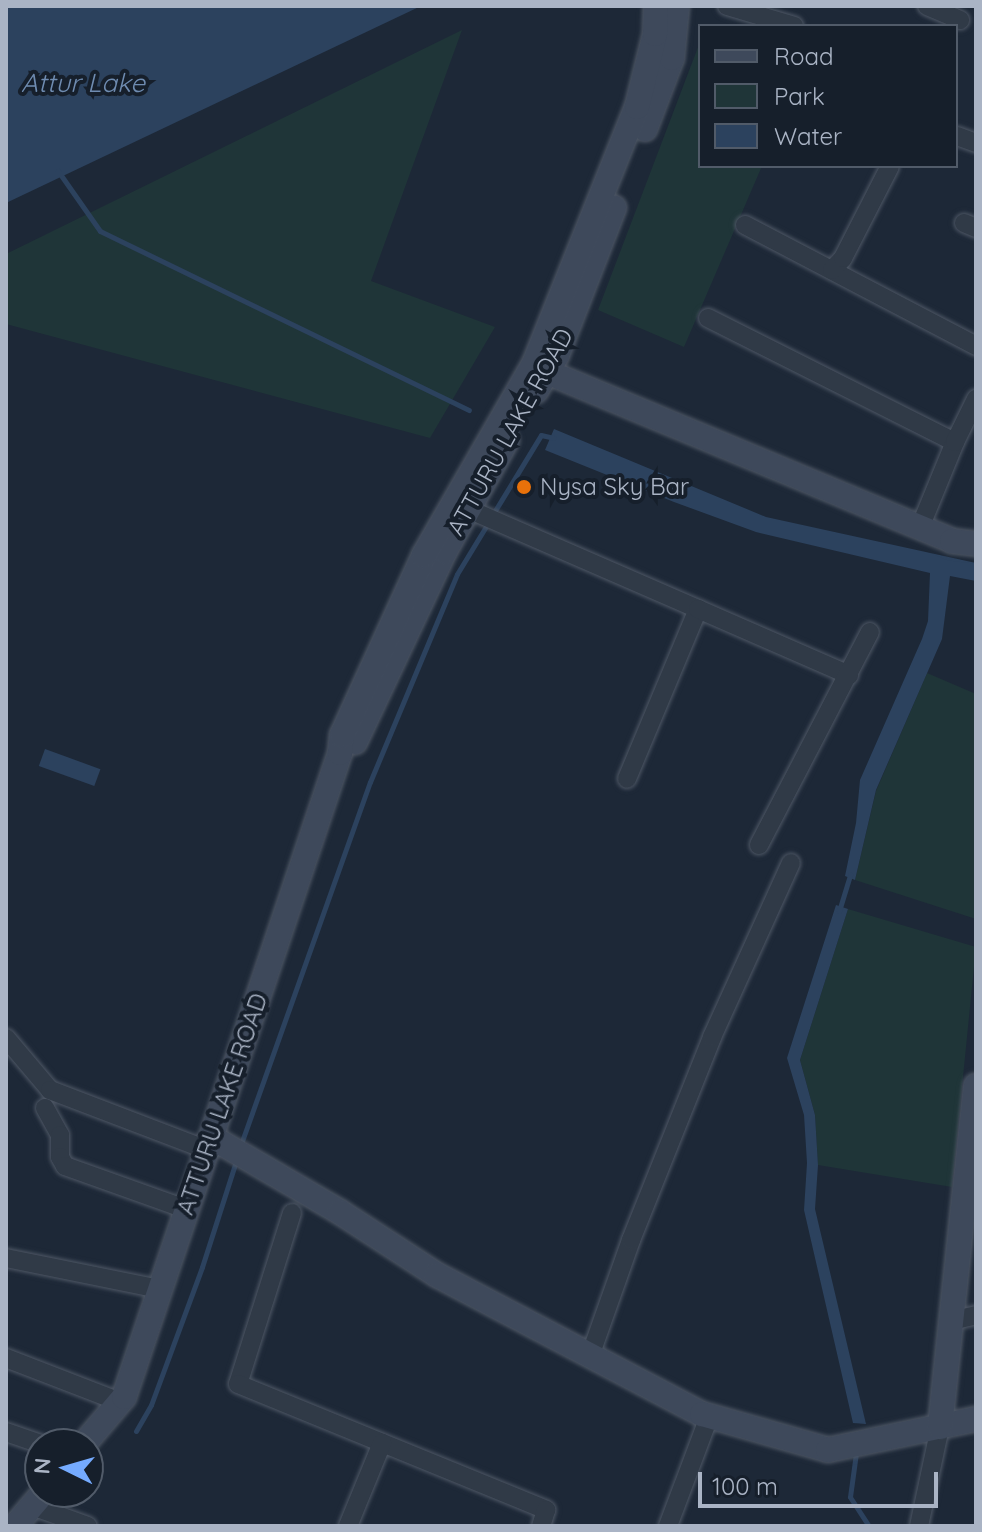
<!DOCTYPE html>
<style>
body{margin:0}
#map{position:relative;width:982px;height:1532px;overflow:hidden;background:#1d2837;font-family:Quicksand,sans-serif}
div>[style]{position:absolute}
.green>*{inset:0;background:#1f3538}
.water>*{inset:0;background:#2c425e;transform-origin:0 0}
.stream>*{height:5px;margin:-2.5px;padding:0 2.5px;transform-origin:2.5px;border-radius:2.5px;background:#2c425e}
.roads{filter:drop-shadow(0 0 2px #4e5765) drop-shadow(0 0 2px #4e5765)}
.street>*{height:18px;margin:-9px;padding:0 9px;transform-origin:9px;border-radius:9px;background:#303a47}
.secondary>*{height:24px;margin:-12px;padding:0 12px;transform-origin:12px;border-radius:12px;background:#3e495b}
.dots>*{width:22px;height:22px;translate:-50% -50%;box-sizing:border-box;border:4px solid #161f2b;border-radius:50%}
span{translate:-50% -50%;white-space:nowrap;text-align:center;line-height:1.15;-webkit-text-stroke:8px #161f2b;paint-order:stroke}
.street-label{font-size:24px;color:#aab4c5}
.poi-label{font-size:24px;color:#aab4c5}
.left{translate:0 -50%;text-align:left}
.water-label{font-size:26px;color:#6f8cb1;font-style:italic}
.frame{position:absolute;inset:0;border:8px solid #aab4c5;pointer-events:none}
.legend{position:absolute;left:698px;top:24px;width:260px;height:144px;box-sizing:border-box;background:#161f2b;border:2px solid #515b69;margin:0;padding:10px 14px;list-style:none;font-size:24px;color:#aab4c5}
.legend li{display:flex;align-items:center;gap:16px;height:40px}
.legend b{width:40px;border:2px solid #515b69}
.north{position:absolute;left:24px;top:1428px;width:80px;height:80px;box-sizing:border-box;background:#161f2b;border:2px solid #515b69;border-radius:50%;rotate:275deg;font-size:22px;font-weight:700;line-height:32px;text-align:center;color:#aab4c5}
.north::after{content:'';display:block;margin:auto;width:28px;height:36px;background:#75abff;clip-path:polygon(50% 0,100% 100%,50% 72%,0 100%)}
.scale{position:absolute;left:698px;top:1472px;width:240px;height:36px;box-sizing:border-box;border:4px solid #aab4c5;border-top:0;padding-left:10px;font-size:24px;line-height:28px;white-space:nowrap;color:#aab4c5;-webkit-text-stroke:6px #161f2b;paint-order:stroke}
</style>
<div id="map">
<div class="green">
<i style="clip-path:polygon(462px 30px,371px 281px,495px 327px,430px 438px,6px 324px,6px 254px)"></i>
<i style="clip-path:polygon(700px 42px,700px 166px,762px 166px,684px 347px,598px 310px)"></i>
<i style="clip-path:polygon(927px 673px,976px 694px,976px 919px,855px 880px,876px 791px)"></i>
<i style="clip-path:polygon(848px 909px,976px 947px,952px 1187px,818px 1165px,815px 1115px,800px 1060px)"></i>
</div>
<div class="water">
<i style="clip-path:polygon(6px 6px,421px 6px,6px 203px)"></i>
<i style="clip-path:polygon(554px 429px,766px 517px,976px 563px,976px 581px,950px 576px,942px 639px,876px 790px,855px 880px,845px 876px,856px 823px,860px 780px,922px 639px,928px 621px,930px 573px,756px 532px,674px 502px,545px 450px)"></i>
<i style="left:45px;top:749px;width:59px;height:18px;rotate:20deg"></i>
<i style="clip-path:polygon(836px 905px,848px 909px,800px 1060px,815px 1115px,818px 1165px,815px 1209px,866px 1424px,853px 1423px,804px 1210px,807px 1163px,804px 1115px,787px 1058px)"></i>
</div>
<div class="stream">
<i style="left:58px;top:171px;width:73px;rotate:55deg"></i>
<i style="left:100px;top:231px;width:410px;rotate:25.9deg"></i>
<i style="left:493px;top:514px;width:92px;rotate:-58.7deg"></i>
<i style="left:541px;top:435px;width:13px;rotate:13deg"></i>
<i style="left:839px;top:911px;width:38px;rotate:-73deg"></i>
<i style="left:241px;top:1144px;width:384px;rotate:-70.4deg"></i>
<i style="left:370px;top:782px;width:225px;rotate:-67.3deg"></i>
<i style="left:457px;top:574px;width:60px;rotate:-58.7deg"></i>
<i style="left:136px;top:1431px;width:30px;rotate:-60deg"></i>
<i style="left:151px;top:1405px;width:147px;rotate:-69.7deg"></i>
<i style="left:202px;top:1267px;width:111px;rotate:-72.2deg"></i>
<i style="left:856px;top:1453px;width:44px;rotate:97.8deg"></i>
<i style="left:850px;top:1497px;width:35px;rotate:57deg"></i>
</div>
<div class="roads">
<div class="street">
<i style="left:727px;top:6px;width:70px;rotate:16.6deg"></i>
<i style="left:927px;top:6px;width:36px;rotate:23deg"></i>
<i style="left:957px;top:136px;width:20px;rotate:20deg"></i>
<i style="left:964px;top:223px;width:13px;rotate:23deg"></i>
<i style="left:745px;top:225px;width:261px;rotate:27.6deg"></i>
<i style="left:832px;top:270px;width:16px;rotate:-47deg"></i>
<i style="left:843px;top:258px;width:103px;rotate:-62.9deg"></i>
<i style="left:708px;top:318px;width:276px;rotate:26.7deg"></i>
<i style="left:955px;top:442px;width:90px;rotate:112.3deg"></i>
<i style="left:955px;top:442px;width:48px;rotate:-64deg"></i>
<i style="left:459px;top:505px;width:261px;rotate:23.5deg"></i>
<i style="left:698px;top:609px;width:184px;rotate:112.7deg"></i>
<i style="left:698px;top:609px;width:165px;rotate:23.6deg"></i>
<i style="left:759px;top:845px;width:240px;rotate:-62.5deg"></i>
<i style="left:6px;top:1038px;width:68px;rotate:49.8deg"></i>
<i style="left:50px;top:1090px;width:168px;rotate:20.9deg"></i>
<i style="left:45px;top:1108px;width:31px;rotate:61deg"></i>
<i style="left:60px;top:1135px;width:22px;rotate:90deg"></i>
<i style="left:60px;top:1157px;width:10px;rotate:61deg"></i>
<i style="left:65px;top:1166px;width:122px;rotate:19.6deg"></i>
<i style="left:292px;top:1213px;width:179px;rotate:107.5deg"></i>
<i style="left:238px;top:1384px;width:333px;rotate:22.2deg"></i>
<i style="left:546px;top:1510px;width:17px;rotate:107deg"></i>
<i style="left:6px;top:1258px;width:157px;rotate:11.4deg"></i>
<i style="left:951px;top:1321px;width:26px;rotate:-13deg"></i>
<i style="left:590px;top:1356px;width:123px;rotate:-70.5deg"></i>
<i style="left:631px;top:1240px;width:219px;rotate:-68.2deg"></i>
<i style="left:712px;top:1037px;width:191px;rotate:-65.6deg"></i>
<i style="left:6px;top:1358px;width:122px;rotate:21.1deg"></i>
<i style="left:6px;top:1432px;width:36px;rotate:19deg"></i>
<i style="left:32px;top:1506px;width:59px;rotate:19.7deg"></i>
<i style="left:348px;top:1526px;width:90px;rotate:-67.7deg"></i>
<i style="left:668px;top:1526px;width:116px;rotate:-69.4deg"></i>
<i style="left:919px;top:1526px;width:101px;rotate:-78deg"></i>
</div>
<div class="secondary">
<i style="left:645px;top:129px;width:76px;rotate:-69.2deg"></i>
<i style="left:672px;top:58px;width:52px;rotate:-84.5deg"></i>
<i style="left:547px;top:372px;width:439px;rotate:22.6deg"></i>
<i style="left:952px;top:541px;width:24px;rotate:7deg"></i>
<i style="left:536px;top:391px;width:42px;rotate:-59.7deg"></i>
<i style="left:557px;top:355px;width:158px;rotate:-68.8deg"></i>
<i style="left:355px;top:742px;width:211px;rotate:-64.8deg"></i>
<i style="left:445px;top:551px;width:127px;rotate:-60.8deg"></i>
<i style="left:211px;top:1137px;width:149px;rotate:30.2deg"></i>
<i style="left:340px;top:1212px;width:116px;rotate:33deg"></i>
<i style="left:437px;top:1275px;width:299px;rotate:27.7deg"></i>
<i style="left:702px;top:1414px;width:131px;rotate:15.9deg"></i>
<i style="left:828px;top:1450px;width:151px;rotate:-11.8deg"></i>
<i style="left:940px;top:1427px;width:343px;rotate:-84deg"></i>
<i style="left:84px;top:1444px;width:62px;rotate:-49.6deg"></i>
<i style="left:124px;top:1397px;width:679px;rotate:-71.46deg"></i>
<i style="left:340px;top:753px;width:18px;rotate:-84deg"></i>
<i style="left:342px;top:735px;width:198px;rotate:-65.5deg"></i>
<i style="left:424px;top:555px;width:220px;rotate:-60.1deg"></i>
<i style="left:534px;top:364px;width:277px;rotate:-68.2deg"></i>
<i style="left:637px;top:107px;width:75px;rotate:-76.1deg"></i>
<i style="left:655px;top:34px;width:28px;rotate:-88deg"></i>
<i style="left:15px;top:1526px;width:45px;rotate:-49.5deg"></i>
</div>
</div>
<div class="dots">
<i style="left:524px;top:487px;background:#e8710a"></i>
</div>
<div class="street-label">
<span style="left:510px;top:432px;rotate:-61deg">ATTURU LAKE ROAD</span>
<span style="left:222px;top:1104px;rotate:-71deg">ATTURU LAKE ROAD</span>
</div>
<div class="poi-label">
<span class="left" style="left:540px;top:487px">Nysa Sky Bar</span>
</div>
<div class="water-label">
<span style="left:83px;top:83px">Attur Lake</span>
</div>
<div class="frame"></div>
<ul class="legend">
<li><b style="height:10px;background:#3e495b"></b>Road</li>
<li><b style="height:22px;background:#1f3538"></b>Park</li>
<li><b style="height:22px;background:#2c425e"></b>Water</li>
</ul>
<div class="north">N</div>
<div class="scale">100 m</div>
</div>
